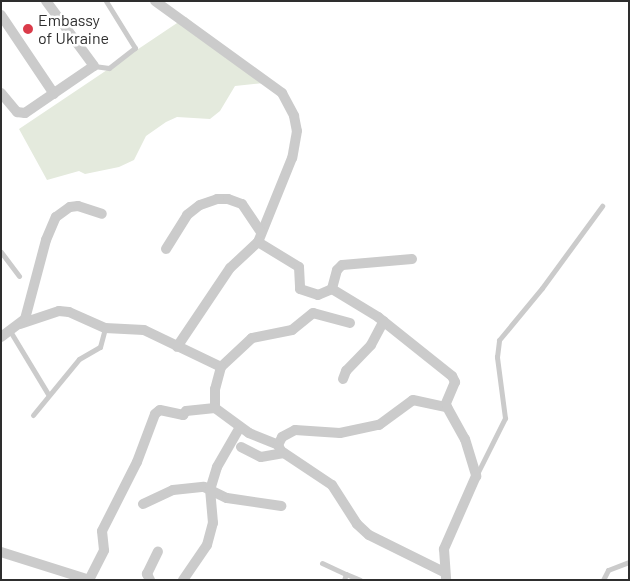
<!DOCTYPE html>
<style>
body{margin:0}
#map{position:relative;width:630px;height:581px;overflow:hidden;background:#fff;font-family:Barlow,sans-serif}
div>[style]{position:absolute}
.green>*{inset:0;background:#e4eadd}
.service>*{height:5px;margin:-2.5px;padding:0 2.5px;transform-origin:2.5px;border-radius:2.5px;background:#cbcbcb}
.minor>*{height:10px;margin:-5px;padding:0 5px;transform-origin:5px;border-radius:5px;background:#cbcbcb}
.dots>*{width:14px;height:14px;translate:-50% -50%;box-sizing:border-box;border:2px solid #fff;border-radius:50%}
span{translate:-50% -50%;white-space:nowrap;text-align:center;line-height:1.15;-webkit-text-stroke:5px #fff;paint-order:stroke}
.poi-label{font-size:16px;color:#2e2e2e}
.left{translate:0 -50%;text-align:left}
.frame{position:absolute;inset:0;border:2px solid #2e2e2e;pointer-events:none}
</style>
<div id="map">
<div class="green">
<i style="clip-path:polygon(186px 17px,264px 83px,235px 86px,220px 111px,210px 119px,177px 117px,166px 122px,146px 136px,134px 160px,119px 167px,85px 174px,79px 171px,47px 180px,19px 129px)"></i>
</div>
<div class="service">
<i style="left:94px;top:66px;width:15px;rotate:8deg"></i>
<i style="left:109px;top:68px;width:33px;rotate:-38deg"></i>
<i style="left:135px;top:48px;width:55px;rotate:-121.7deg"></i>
<i style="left:1px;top:252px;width:30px;rotate:53deg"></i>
<i style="left:10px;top:331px;width:74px;rotate:58.9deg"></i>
<i style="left:33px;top:415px;width:72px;rotate:-50.6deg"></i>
<i style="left:79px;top:359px;width:24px;rotate:-30deg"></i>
<i style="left:100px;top:347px;width:20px;rotate:-75deg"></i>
<i style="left:476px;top:476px;width:65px;rotate:-63.4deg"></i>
<i style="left:505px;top:418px;width:62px;rotate:-97.5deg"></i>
<i style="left:497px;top:357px;width:17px;rotate:-83deg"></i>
<i style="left:499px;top:340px;width:67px;rotate:-50.4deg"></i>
<i style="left:542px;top:288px;width:102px;rotate:-53.8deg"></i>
<i style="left:322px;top:563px;width:26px;rotate:25deg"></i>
<i style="left:344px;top:580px;width:6px;rotate:-72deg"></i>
<i style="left:346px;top:574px;width:15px;rotate:23deg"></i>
<i style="left:603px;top:580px;width:11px;rotate:-63deg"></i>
<i style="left:608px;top:570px;width:22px;rotate:-21deg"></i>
</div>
<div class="minor">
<i style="left:155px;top:1px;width:157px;rotate:35.9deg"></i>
<i style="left:282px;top:93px;width:26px;rotate:62deg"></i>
<i style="left:294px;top:116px;width:15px;rotate:79deg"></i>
<i style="left:297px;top:131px;width:27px;rotate:100deg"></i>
<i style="left:292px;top:158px;width:91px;rotate:112deg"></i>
<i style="left:258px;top:242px;width:38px;rotate:137deg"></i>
<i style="left:230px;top:268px;width:95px;rotate:123.9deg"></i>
<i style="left:1px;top:15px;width:95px;rotate:56.1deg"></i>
<i style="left:1px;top:93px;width:25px;rotate:50deg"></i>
<i style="left:17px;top:112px;width:8px;rotate:7deg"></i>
<i style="left:25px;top:113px;width:83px;rotate:-34.3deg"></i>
<i style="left:94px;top:66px;width:81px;rotate:-126.4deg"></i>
<i style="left:258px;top:242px;width:48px;rotate:31.4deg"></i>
<i style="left:299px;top:267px;width:22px;rotate:87deg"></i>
<i style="left:300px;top:289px;width:19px;rotate:18deg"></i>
<i style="left:318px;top:295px;width:15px;rotate:-23deg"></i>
<i style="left:166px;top:249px;width:40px;rotate:-58deg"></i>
<i style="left:187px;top:215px;width:16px;rotate:-38deg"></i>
<i style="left:200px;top:205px;width:18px;rotate:-19deg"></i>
<i style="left:217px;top:199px;width:11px"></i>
<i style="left:228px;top:199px;width:15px;rotate:20deg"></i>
<i style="left:242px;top:204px;width:34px;rotate:56deg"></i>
<i style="left:412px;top:259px;width:70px;rotate:175.1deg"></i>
<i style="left:342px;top:265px;width:7px;rotate:135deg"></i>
<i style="left:337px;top:270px;width:20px;rotate:105deg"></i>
<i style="left:332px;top:289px;width:54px;rotate:31.3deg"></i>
<i style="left:378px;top:317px;width:95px;rotate:38.6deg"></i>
<i style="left:452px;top:376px;width:7px;rotate:63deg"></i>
<i style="left:455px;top:382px;width:26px;rotate:113deg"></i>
<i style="left:350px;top:323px;width:38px;rotate:-165deg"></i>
<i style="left:313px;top:313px;width:27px;rotate:141deg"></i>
<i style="left:292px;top:330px;width:41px;rotate:168.7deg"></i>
<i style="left:252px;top:338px;width:42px;rotate:136.9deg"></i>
<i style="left:221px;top:367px;width:23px;rotate:105deg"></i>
<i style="left:215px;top:389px;width:19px;rotate:90deg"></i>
<i style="left:215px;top:408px;width:42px;rotate:36.3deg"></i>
<i style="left:249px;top:433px;width:31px;rotate:22deg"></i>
<i style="left:278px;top:445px;width:7px;rotate:63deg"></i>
<i style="left:281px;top:451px;width:61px;rotate:33.7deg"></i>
<i style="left:332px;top:485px;width:46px;rotate:57.3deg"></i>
<i style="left:357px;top:524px;width:16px;rotate:43deg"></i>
<i style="left:369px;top:535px;width:84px;rotate:26.3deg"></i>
<i style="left:20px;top:324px;width:41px;rotate:-18.4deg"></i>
<i style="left:59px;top:311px;width:10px;rotate:6deg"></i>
<i style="left:69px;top:312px;width:39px;rotate:24deg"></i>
<i style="left:105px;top:328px;width:39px;rotate:3deg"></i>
<i style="left:144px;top:330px;width:85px;rotate:25.7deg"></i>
<i style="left:1px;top:337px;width:30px;rotate:-37deg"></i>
<i style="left:25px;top:319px;width:82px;rotate:-75.1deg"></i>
<i style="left:46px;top:240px;width:25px;rotate:-67deg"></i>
<i style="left:56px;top:217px;width:17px;rotate:-36deg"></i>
<i style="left:70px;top:207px;width:8px;rotate:-7deg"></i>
<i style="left:78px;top:206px;width:25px;rotate:18deg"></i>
<i style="left:343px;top:379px;width:9px;rotate:-69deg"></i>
<i style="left:346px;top:371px;width:36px;rotate:-46deg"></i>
<i style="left:371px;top:345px;width:27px;rotate:-62deg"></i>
<i style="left:278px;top:445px;width:9px;rotate:-63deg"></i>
<i style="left:282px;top:437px;width:15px;rotate:-28deg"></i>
<i style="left:295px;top:430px;width:45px;rotate:3.8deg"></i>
<i style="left:340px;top:433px;width:40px;rotate:-12deg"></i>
<i style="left:379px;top:425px;width:42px;rotate:-36.3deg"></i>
<i style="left:413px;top:400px;width:35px;rotate:12deg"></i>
<i style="left:447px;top:407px;width:37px;rotate:61deg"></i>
<i style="left:465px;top:439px;width:39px;rotate:73deg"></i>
<i style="left:476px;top:476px;width:80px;rotate:113.7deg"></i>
<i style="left:444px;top:549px;width:31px;rotate:86deg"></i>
<i style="left:241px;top:447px;width:22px;rotate:27deg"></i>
<i style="left:261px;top:457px;width:23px;rotate:-10deg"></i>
<i style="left:143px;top:504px;width:33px;rotate:-25deg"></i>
<i style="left:173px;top:490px;width:31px;rotate:-6deg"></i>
<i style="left:204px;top:487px;width:25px;rotate:26deg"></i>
<i style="left:227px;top:498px;width:55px;rotate:8.4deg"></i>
<i style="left:1px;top:552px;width:93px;rotate:17.5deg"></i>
<i style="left:90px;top:578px;width:31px;rotate:-63deg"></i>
<i style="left:104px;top:550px;width:19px;rotate:-96deg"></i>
<i style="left:102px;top:531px;width:77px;rotate:-63.1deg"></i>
<i style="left:137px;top:462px;width:51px;rotate:-69.4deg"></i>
<i style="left:155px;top:414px;width:6px;rotate:-39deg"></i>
<i style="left:160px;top:410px;width:24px;rotate:12deg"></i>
<i style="left:183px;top:415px;width:5px;rotate:-53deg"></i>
<i style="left:186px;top:411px;width:29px;rotate:-6deg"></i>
<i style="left:150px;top:580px;width:7px;rotate:-117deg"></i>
<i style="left:147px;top:574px;width:25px;rotate:-64deg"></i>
<i style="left:183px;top:580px;width:42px;rotate:-55.6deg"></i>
<i style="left:207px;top:545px;width:23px;rotate:-75deg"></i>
<i style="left:213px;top:523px;width:33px;rotate:-95deg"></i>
<i style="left:210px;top:490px;width:24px;rotate:-73deg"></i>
<i style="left:217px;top:467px;width:46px;rotate:-60.1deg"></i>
</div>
<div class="dots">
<i style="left:28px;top:29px;background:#da3b4a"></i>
</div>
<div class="poi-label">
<span class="left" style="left:38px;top:29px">Embassy<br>of Ukraine</span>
</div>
<div class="frame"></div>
</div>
